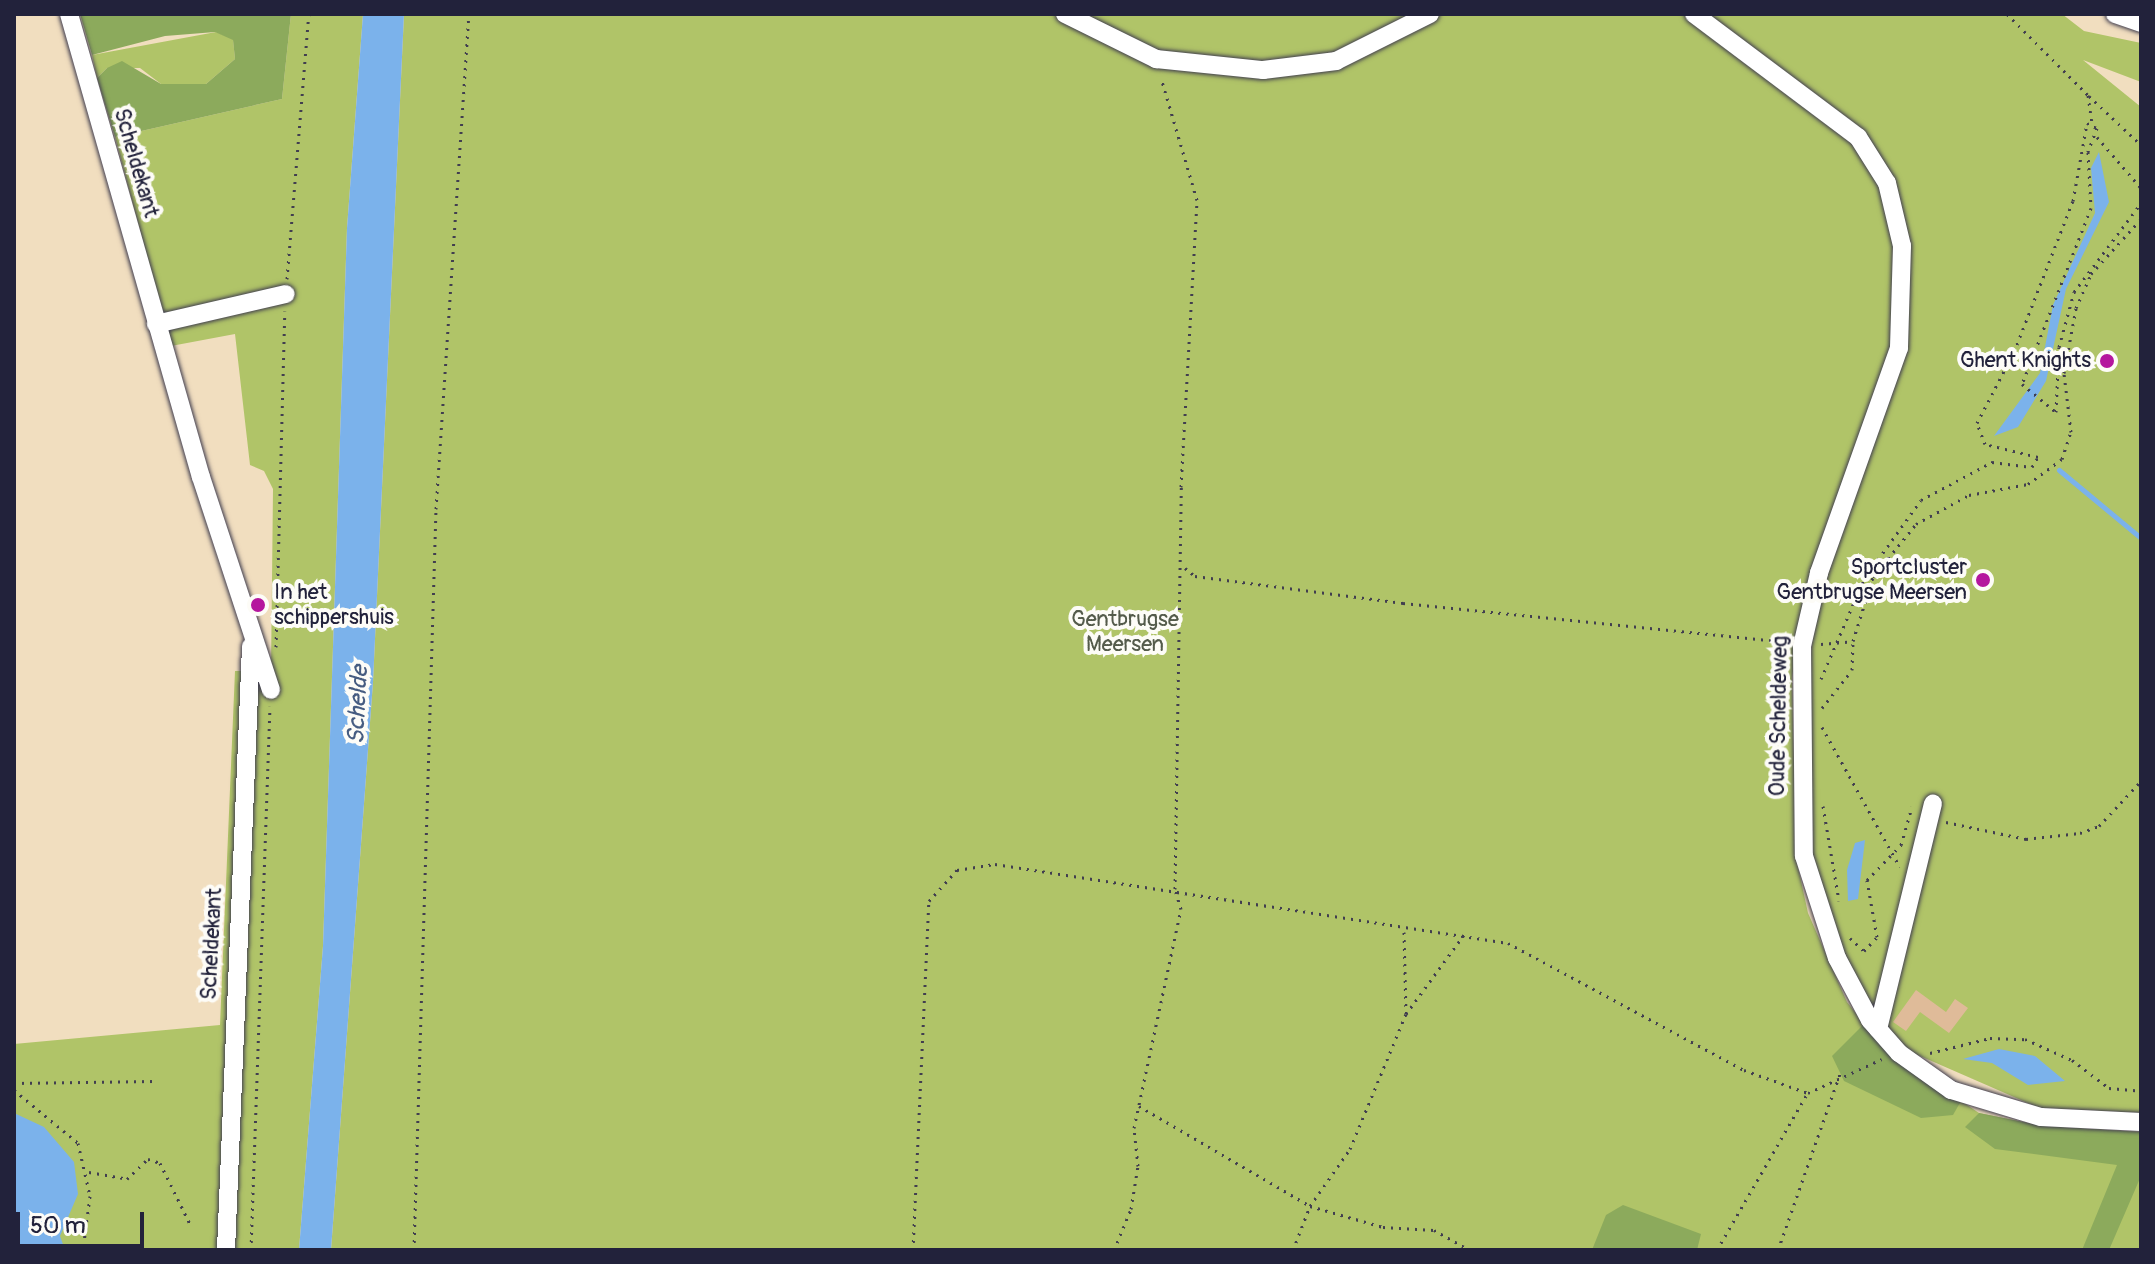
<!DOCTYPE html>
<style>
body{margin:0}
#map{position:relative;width:2155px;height:1264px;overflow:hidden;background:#f1debf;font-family:Pangolin,sans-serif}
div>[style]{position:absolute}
.green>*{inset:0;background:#b0c468}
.forest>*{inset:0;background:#8caa5c}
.water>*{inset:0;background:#7bb2eb}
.stream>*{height:5px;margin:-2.5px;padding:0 2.5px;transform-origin:2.5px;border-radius:2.5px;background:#7bb2eb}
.building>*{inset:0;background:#dfbb99}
.path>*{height:3px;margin-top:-1.5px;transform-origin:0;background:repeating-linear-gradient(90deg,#413e4f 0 2px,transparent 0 8px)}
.roads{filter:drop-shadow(0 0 2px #413e4f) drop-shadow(0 0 2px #413e4f)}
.minor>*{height:18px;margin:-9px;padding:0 9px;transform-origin:9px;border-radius:9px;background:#fff}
.path-bridge>*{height:3px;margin-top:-1.5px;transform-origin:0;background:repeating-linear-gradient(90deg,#413e4f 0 2px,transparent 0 8px)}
.dots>*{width:22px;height:22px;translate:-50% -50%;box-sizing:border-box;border:4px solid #fdfcf7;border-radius:50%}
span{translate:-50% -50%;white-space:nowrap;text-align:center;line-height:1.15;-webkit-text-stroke:8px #fdfcf7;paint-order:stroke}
.street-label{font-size:22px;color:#22223b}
.poi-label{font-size:22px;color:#22223b}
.right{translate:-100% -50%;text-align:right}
.left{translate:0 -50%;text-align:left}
.park-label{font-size:22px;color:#545b4b}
.water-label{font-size:24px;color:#465c81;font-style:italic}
.frame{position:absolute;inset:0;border:16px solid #22223b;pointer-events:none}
.scale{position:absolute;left:16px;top:1212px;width:128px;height:36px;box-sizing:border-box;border:4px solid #22223b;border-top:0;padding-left:10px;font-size:24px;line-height:28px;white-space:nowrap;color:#22223b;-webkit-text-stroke:6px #fdfcf7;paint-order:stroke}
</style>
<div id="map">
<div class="green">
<i style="clip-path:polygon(291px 14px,363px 14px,347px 228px,323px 946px,299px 1250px,14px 1250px,14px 1044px,220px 1025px,235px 671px,271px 671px,273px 489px,264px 471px,250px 465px,235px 334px,171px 346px,115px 137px,282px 99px)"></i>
<i style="clip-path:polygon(404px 14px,2062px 14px,2084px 31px,2141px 43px,2141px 82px,2083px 60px,2141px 107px,2141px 1113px,2039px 1108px,1904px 1049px,1873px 1016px,1852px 976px,1813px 861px,1809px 671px,1816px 611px,1891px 348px,1800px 629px,1792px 677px,1796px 858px,1808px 913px,1847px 1002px,1884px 1049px,1979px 1113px,2043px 1126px,2141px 1132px,2141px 1250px,331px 1250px,373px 682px)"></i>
<i style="clip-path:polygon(216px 32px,233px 39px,235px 59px,206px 84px,161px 84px,140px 68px,107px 68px,97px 78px,92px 55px)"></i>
</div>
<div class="forest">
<i style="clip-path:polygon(80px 14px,291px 14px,282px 99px,115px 137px,97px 78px,107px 68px,122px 61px,161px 84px,206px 84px,235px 59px,233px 40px,215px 32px,165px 36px,92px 55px)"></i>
<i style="clip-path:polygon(1864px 1024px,1961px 1101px,1953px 1115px,1921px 1118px,1844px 1081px,1832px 1056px)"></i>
<i style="clip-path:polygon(1979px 1113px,2043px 1126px,2141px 1132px,2141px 1176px,2109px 1250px,2082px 1250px,2117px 1165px,1995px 1149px,1965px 1127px)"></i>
<i style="clip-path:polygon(1623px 1205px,1701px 1234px,1697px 1250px,1592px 1250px,1606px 1215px)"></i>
</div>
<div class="water">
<i style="clip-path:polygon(363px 14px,404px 14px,373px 682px,331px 1250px,299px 1250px,323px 946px,347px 228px)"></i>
<i style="clip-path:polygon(2099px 152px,2109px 202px,2066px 289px,2046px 381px,2018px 427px,1994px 436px,2040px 373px,2053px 305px,2095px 213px,2091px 168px)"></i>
<i style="clip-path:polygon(1865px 840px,1858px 899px,1848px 901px,1847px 870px,1855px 843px)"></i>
<i style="clip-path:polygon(1999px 1049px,2035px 1056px,2065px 1081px,2028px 1085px,1992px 1063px,1963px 1059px)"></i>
<i style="clip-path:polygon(14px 1113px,44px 1127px,74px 1162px,78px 1194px,60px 1236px,65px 1250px,14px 1250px)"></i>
</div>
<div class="stream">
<i style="left:2059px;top:470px;width:107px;rotate:39.7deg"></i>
</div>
<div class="building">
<i style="clip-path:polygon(1916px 990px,1946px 1012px,1955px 999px,1968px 1008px,1949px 1033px,1920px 1012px,1906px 1031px,1893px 1022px)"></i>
</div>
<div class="path">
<i style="left:2007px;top:14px;width:115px;rotate:45deg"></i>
<i style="left:2088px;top:95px;width:28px;rotate:82deg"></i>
<i style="left:2089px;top:96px;width:71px;rotate:43.3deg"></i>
<i style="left:2097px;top:137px;width:67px;rotate:49.2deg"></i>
<i style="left:287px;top:279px;width:266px;rotate:-85.3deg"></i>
<i style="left:1185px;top:568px;width:13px;rotate:39deg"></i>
<i style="left:1195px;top:576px;width:210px;rotate:7.4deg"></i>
<i style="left:1403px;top:603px;width:385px;rotate:5.8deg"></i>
<i style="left:1821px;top:644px;width:32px;rotate:-5deg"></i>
<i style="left:276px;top:647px;width:336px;rotate:-88.5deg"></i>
<i style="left:1821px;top:679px;width:109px;rotate:-66.7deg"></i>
<i style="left:1864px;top:579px;width:97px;rotate:-54.2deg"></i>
<i style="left:1921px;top:500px;width:81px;rotate:-28.2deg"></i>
<i style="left:1992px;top:462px;width:40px;rotate:7.1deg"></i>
<i style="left:2032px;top:467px;width:12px;rotate:-59deg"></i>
<i style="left:2038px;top:457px;width:55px;rotate:-166.2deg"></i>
<i style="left:1985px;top:444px;width:22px;rotate:-111deg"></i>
<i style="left:1977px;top:423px;width:80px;rotate:-62.5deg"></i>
<i style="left:2014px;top:352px;width:162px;rotate:-68.7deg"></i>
<i style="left:2073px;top:201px;width:79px;rotate:-79.8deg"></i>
<i style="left:2087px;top:123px;width:11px;rotate:27deg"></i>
<i style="left:2097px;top:128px;width:26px;rotate:111deg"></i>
<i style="left:2088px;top:152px;width:56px;rotate:86.9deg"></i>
<i style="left:2091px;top:208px;width:189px;rotate:111.4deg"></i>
<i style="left:2022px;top:384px;width:44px;rotate:39.5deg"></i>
<i style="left:2056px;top:412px;width:65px;rotate:-87.4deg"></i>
<i style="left:2059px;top:347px;width:57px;rotate:-74.7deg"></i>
<i style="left:2074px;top:292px;width:111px;rotate:-53deg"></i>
<i style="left:1822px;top:708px;width:48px;rotate:-51.7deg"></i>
<i style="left:1852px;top:670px;width:29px;rotate:-88deg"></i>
<i style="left:1853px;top:641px;width:67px;rotate:-72.6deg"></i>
<i style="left:1873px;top:577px;width:68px;rotate:-50.9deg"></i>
<i style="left:1916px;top:524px;width:60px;rotate:-28.7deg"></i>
<i style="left:1969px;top:495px;width:60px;rotate:-10.6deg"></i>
<i style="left:2028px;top:484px;width:42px;rotate:-36.3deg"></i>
<i style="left:2062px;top:459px;width:28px;rotate:-72deg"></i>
<i style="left:2071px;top:432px;width:59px;rotate:-96.8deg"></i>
<i style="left:2064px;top:373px;width:66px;rotate:-79.5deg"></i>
<i style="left:2076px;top:308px;width:37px;rotate:-66deg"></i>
<i style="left:2091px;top:274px;width:74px;rotate:-47.7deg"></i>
<i style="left:1822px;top:727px;width:160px;rotate:60.9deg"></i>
<i style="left:1823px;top:806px;width:96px;rotate:80.4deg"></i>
<i style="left:1946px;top:822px;width:82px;rotate:12deg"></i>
<i style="left:2026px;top:839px;width:54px;rotate:-6.3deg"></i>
<i style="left:2080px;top:833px;width:20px;rotate:-20deg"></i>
<i style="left:2099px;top:826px;width:62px;rotate:-47deg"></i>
<i style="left:1404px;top:932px;width:82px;rotate:88.6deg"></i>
<i style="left:1850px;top:938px;width:19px;rotate:43deg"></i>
<i style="left:1864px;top:951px;width:19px;rotate:-47deg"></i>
<i style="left:1877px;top:937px;width:58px;rotate:-100deg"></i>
<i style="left:1930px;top:1053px;width:62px;rotate:-14deg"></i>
<i style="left:1990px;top:1038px;width:35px;rotate:2deg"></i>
<i style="left:2025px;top:1039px;width:51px;rotate:24.1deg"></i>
<i style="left:2072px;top:1060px;width:46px;rotate:37.1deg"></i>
<i style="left:2109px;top:1088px;width:32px;rotate:5deg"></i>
<i style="left:14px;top:1083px;width:141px;rotate:-0.8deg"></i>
<i style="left:14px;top:1090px;width:83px;rotate:39.6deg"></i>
<i style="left:78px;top:1143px;width:54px;rotate:77.2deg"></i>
<i style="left:90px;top:1196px;width:54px;rotate:97.4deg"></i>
<i style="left:1139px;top:1106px;width:198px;rotate:30.3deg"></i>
<i style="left:1310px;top:1206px;width:76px;rotate:16deg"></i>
<i style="left:1383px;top:1227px;width:51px;rotate:3.4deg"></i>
<i style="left:1434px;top:1230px;width:41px;rotate:29.1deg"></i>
<i style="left:89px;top:1172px;width:39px;rotate:10deg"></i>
<i style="left:127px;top:1179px;width:29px;rotate:-44deg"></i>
<i style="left:148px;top:1159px;width:13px;rotate:18deg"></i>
<i style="left:160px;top:1163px;width:68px;rotate:63.8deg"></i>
<i style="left:251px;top:1250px;width:544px;rotate:-88deg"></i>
<i style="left:414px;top:1250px;width:741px;rotate:-88.3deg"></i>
<i style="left:436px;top:509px;width:496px;rotate:-86.2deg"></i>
<i style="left:913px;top:1250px;width:349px;rotate:-87.4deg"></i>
<i style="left:929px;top:901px;width:42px;rotate:-47.9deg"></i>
<i style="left:957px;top:870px;width:38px;rotate:-9deg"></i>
<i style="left:995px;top:864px;width:519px;rotate:8.75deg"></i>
<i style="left:1508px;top:943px;width:268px;rotate:28.3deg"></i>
<i style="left:1744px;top:1070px;width:68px;rotate:19.8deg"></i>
<i style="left:1808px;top:1093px;width:81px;rotate:-24.7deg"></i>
<i style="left:1114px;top:1250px;width:44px;rotate:-67.5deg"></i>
<i style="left:1131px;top:1209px;width:44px;rotate:-80.8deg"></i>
<i style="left:1138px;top:1166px;width:38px;rotate:-96deg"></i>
<i style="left:1134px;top:1128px;width:224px;rotate:-77.9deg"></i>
<i style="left:1181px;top:909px;width:21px;rotate:-107deg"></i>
<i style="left:1175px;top:889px;width:402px;rotate:-89.1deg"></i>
<i style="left:1181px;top:487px;width:287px;rotate:-86.8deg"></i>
<i style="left:1197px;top:200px;width:127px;rotate:-106.4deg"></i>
<i style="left:1293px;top:1250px;width:47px;rotate:-68.9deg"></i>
<i style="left:1310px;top:1206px;width:70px;rotate:-54.9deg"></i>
<i style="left:1350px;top:1149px;width:146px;rotate:-67.5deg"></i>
<i style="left:1406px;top:1014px;width:102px;rotate:-53.8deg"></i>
<i style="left:1717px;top:1250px;width:180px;rotate:-60deg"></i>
<i style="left:1778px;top:1250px;width:187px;rotate:-70.6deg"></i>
</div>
<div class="roads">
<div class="minor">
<i style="left:69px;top:14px;width:481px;rotate:74.1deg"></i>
<i style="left:201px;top:477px;width:224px;rotate:71.8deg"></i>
<i style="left:1065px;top:14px;width:102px;rotate:26.3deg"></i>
<i style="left:1156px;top:59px;width:108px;rotate:5.9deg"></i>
<i style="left:1263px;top:70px;width:74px;rotate:-7deg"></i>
<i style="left:1336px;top:61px;width:105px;rotate:-26.6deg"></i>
<i style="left:1694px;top:14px;width:205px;rotate:36.9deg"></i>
<i style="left:1858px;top:137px;width:54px;rotate:57.8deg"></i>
<i style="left:1887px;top:183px;width:65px;rotate:76.6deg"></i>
<i style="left:1902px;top:246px;width:102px;rotate:91.7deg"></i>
<i style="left:1899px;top:348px;width:239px;rotate:109.6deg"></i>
<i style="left:1819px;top:573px;width:75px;rotate:103.1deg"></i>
<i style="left:1802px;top:646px;width:210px;rotate:89.5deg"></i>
<i style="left:1804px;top:856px;width:107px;rotate:72.1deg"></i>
<i style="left:1837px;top:958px;width:70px;rotate:62deg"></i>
<i style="left:1870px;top:1020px;width:44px;rotate:48.7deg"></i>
<i style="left:1899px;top:1053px;width:64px;rotate:35.4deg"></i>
<i style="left:1951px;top:1090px;width:94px;rotate:16.7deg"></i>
<i style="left:2041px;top:1117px;width:100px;rotate:2.9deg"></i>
<i style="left:2115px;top:14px;width:28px;rotate:19deg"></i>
<i style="left:156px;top:324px;width:133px;rotate:-13deg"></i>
<i style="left:1878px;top:1029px;width:232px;rotate:-76.3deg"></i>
<i style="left:226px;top:1250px;width:604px;rotate:-87.63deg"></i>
</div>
</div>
<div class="path-bridge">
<i style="left:1867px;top:880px;width:49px;rotate:-45.8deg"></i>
<i style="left:1901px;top:845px;width:40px;rotate:-74deg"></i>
</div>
<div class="dots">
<i style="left:2107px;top:361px;background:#b5179e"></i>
<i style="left:1983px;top:580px;background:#b5179e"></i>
<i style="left:258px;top:605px;background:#b5179e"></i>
</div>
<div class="street-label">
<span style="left:136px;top:163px;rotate:74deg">Scheldekant</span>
<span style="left:1779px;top:716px;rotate:-89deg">Oude Scheldeweg</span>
<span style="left:212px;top:944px;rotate:-87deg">Scheldekant</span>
</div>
<div class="poi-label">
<span class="right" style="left:2091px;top:361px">Ghent Knights</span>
<span class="right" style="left:1967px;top:580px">Sportcluster<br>Gentbrugse Meersen</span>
<span class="left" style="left:274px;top:605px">In het<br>schippershuis</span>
</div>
<div class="park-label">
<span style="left:1125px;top:632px">Gentbrugse<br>Meersen</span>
</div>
<div class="water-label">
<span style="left:358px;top:705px;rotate:-87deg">Schelde</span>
</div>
<div class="frame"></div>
<div class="scale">50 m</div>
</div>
